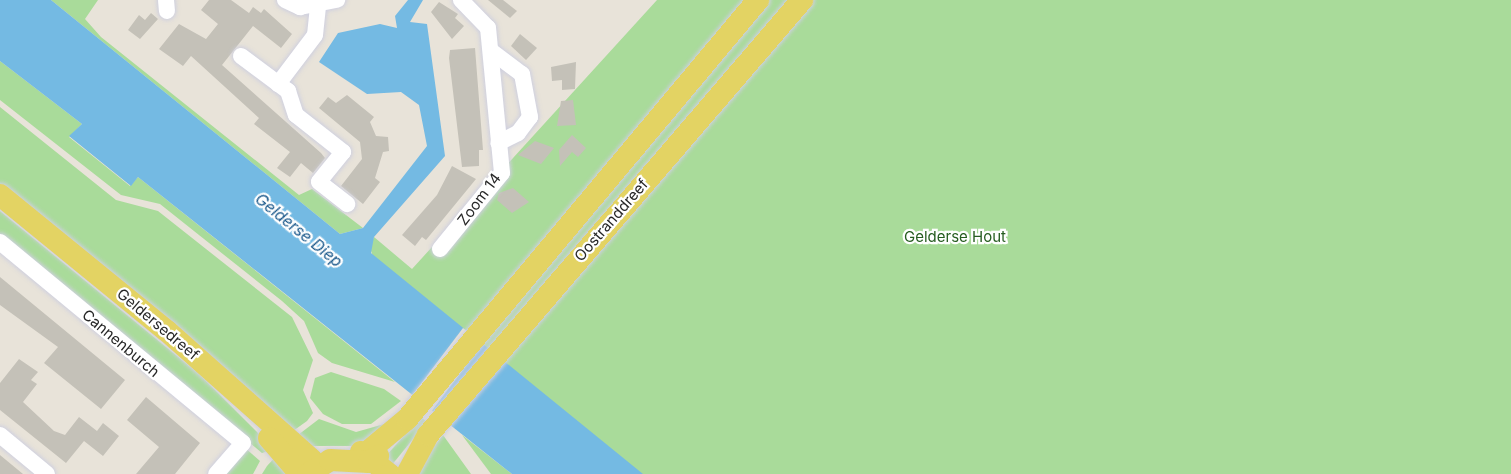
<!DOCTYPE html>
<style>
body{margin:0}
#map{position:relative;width:1511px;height:474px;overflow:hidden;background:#e8e3d9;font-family:Inter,sans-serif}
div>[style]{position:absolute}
.green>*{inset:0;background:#a9db9a}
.water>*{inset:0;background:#74bae3}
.pier>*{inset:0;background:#e8e3d9;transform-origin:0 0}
.building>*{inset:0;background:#c4c1b8}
.roads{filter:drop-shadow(0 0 2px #cfd0df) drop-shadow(0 0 2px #cfd0df)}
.minor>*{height:16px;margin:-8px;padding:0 8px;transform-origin:8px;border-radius:8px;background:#fff}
.major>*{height:22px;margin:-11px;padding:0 11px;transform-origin:11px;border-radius:11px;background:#e3d363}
span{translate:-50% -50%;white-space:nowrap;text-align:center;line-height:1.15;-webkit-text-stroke:4.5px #fff;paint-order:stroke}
.street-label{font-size:15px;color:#272727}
.park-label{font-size:15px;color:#255c1f}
.water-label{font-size:16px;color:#18578a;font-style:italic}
</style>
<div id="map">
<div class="green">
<i style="clip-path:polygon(51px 0,98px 0,85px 19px,101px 37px,299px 195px,312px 189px,363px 228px,340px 234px)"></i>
<i style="clip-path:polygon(657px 0,1511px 0,1511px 474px,624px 474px,375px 262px,370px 248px,374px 237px,412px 269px)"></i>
<i style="clip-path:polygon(0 61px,82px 124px,69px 137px,130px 186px,138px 177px,395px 382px,332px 363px,318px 353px,304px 321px,282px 301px,160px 204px,121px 195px,0 100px)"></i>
<i style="clip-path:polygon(0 107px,116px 200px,158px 211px,292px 317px,313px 360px,303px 390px,313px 413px,307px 421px,293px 431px,0 191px)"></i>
<i style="clip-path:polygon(0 211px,199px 374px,274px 449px,262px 453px,0 236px)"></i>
<i style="clip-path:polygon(331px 372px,384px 389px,401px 401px,371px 424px,342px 424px,323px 414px,310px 398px,315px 378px)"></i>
<i style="clip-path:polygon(421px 417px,427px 422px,391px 466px,383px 459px)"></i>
<i style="clip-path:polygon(319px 419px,356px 432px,388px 423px,384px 431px,356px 446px,307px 446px,298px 435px)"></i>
<i style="clip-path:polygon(443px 435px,471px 474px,411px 474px,435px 445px)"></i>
<i style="clip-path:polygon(462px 435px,512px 474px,491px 474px)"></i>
<i style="clip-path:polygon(244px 447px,260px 461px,253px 474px,222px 474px)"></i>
<i style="clip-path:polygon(278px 454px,286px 474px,262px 474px,267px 466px)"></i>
</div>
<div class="water">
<i style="clip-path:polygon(0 0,51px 0,340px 234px,363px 228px,427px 146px,419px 105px,401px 92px,367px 94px,319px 62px,338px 33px,380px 24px,397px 28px,395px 16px,408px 0,423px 0,410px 22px,427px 24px,445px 156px,374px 237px,371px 253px,643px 474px,512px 474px,138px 177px,131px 186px,69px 136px,82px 124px,0 61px)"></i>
</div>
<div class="pier">
<i style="left:463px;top:328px;width:25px;height:88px;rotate:37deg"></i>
</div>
<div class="building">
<i style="clip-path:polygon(209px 0,231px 0,249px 13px,253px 7px,261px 13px,264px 9px,292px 34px,281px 48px,253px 26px,222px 65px,321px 153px,325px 158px,313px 173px,301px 163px,290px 177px,277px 168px,290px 152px,254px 124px,259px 118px,191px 56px,183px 66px,159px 49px,179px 24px,206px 39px,218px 24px,201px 10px)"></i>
<i style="clip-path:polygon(488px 0,503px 0,517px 11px,510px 18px)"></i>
<i style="clip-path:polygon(439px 2px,458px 14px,455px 18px,464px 26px,452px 39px,431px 12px)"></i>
<i style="clip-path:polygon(151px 13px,158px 19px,140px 39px,128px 30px,139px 15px,145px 20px)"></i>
<i style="clip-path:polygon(520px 34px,537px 48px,526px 60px,511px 46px)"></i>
<i style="clip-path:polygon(475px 48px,483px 150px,479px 150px,479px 166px,462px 167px,449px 58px,450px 50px)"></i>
<i style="clip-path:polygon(576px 62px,575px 89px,562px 90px,562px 80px,552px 81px,551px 67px)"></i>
<i style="clip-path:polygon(347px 95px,374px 117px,370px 122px,376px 136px,388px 137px,389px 151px,383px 152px,375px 178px,380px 182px,363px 204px,341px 186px,362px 159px,360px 142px,319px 108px,328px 97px,336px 103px)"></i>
<i style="clip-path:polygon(573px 100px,576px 125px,557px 126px,561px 101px)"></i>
<i style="clip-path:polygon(572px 135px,586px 148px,578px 157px,572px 152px,560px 166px,559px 150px)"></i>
<i style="clip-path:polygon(535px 141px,554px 148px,541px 164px,518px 155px)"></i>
<i style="clip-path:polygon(452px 166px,476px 179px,426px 240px,422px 237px,415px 246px,402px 235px,437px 195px)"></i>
<i style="clip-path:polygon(513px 188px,529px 202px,512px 213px,497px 200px,499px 193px)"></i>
<i style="clip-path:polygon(0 277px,125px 380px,101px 409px,44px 363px,58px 347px,0 305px)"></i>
<i style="clip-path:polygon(19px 359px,38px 372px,31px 380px,37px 384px,23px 402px,54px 431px,65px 435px,79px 417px,97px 431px,103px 423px,119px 436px,103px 456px,84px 441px,66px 463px,0 410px,0 383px)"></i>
<i style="clip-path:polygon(146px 397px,200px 443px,175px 474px,136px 474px,159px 447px,127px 420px)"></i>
<i style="clip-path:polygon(0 455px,23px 474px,0 474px)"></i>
</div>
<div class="roads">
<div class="minor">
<i style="left:166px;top:0;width:11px;rotate:85deg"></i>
<i style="left:285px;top:0;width:17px;rotate:25deg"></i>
<i style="left:300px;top:7px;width:38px;rotate:-11deg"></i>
<i style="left:491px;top:51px;width:39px;rotate:37deg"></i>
<i style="left:522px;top:74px;width:44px;rotate:79.5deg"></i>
<i style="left:530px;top:117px;width:20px;rotate:127deg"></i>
<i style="left:518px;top:133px;width:22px;rotate:153deg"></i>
<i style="left:241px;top:56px;width:59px;rotate:36.7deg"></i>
<i style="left:288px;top:91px;width:25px;rotate:72deg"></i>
<i style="left:296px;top:115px;width:60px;rotate:38.2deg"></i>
<i style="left:343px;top:152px;width:38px;rotate:129deg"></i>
<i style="left:319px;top:182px;width:36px;rotate:38deg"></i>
<i style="left:278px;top:84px;width:61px;rotate:-52.9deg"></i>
<i style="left:315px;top:35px;width:29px;rotate:-84deg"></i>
<i style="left:0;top:242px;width:315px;rotate:39.6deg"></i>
<i style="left:243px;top:443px;width:41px;rotate:131.1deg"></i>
<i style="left:440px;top:249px;width:98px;rotate:-50.8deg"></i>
<i style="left:502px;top:173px;width:146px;rotate:-95.5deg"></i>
<i style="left:488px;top:28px;width:39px;rotate:-134deg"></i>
<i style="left:0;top:435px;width:61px;rotate:39.7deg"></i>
</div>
<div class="major">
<i style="left:0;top:195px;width:215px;rotate:39.2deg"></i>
<i style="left:167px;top:331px;width:193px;rotate:41.6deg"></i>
<i style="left:269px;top:438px;width:48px;rotate:49.3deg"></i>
<i style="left:361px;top:452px;width:36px;rotate:38deg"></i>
<i style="left:365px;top:454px;width:55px;rotate:-39.8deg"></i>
<i style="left:407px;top:419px;width:547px;rotate:-50.05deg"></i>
<i style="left:308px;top:474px;width:26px;rotate:-32deg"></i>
<i style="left:330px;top:460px;width:39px;rotate:3deg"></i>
<i style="left:369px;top:462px;width:11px;rotate:-34deg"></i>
<i style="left:407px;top:474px;width:44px;rotate:-61.7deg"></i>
<i style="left:428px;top:435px;width:574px;rotate:-49.31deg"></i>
</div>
</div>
<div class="street-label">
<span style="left:479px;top:199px;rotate:-53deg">Zoom 14</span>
<span style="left:611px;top:220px;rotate:-49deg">Oostranddreef</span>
<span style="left:158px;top:324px;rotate:40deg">Geldersedreef</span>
<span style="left:121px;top:343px;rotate:40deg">Cannenburch</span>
</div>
<div class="park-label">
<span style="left:955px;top:237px">Gelderse Hout</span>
</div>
<div class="water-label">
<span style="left:299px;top:230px;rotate:39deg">Gelderse Diep</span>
</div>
</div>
